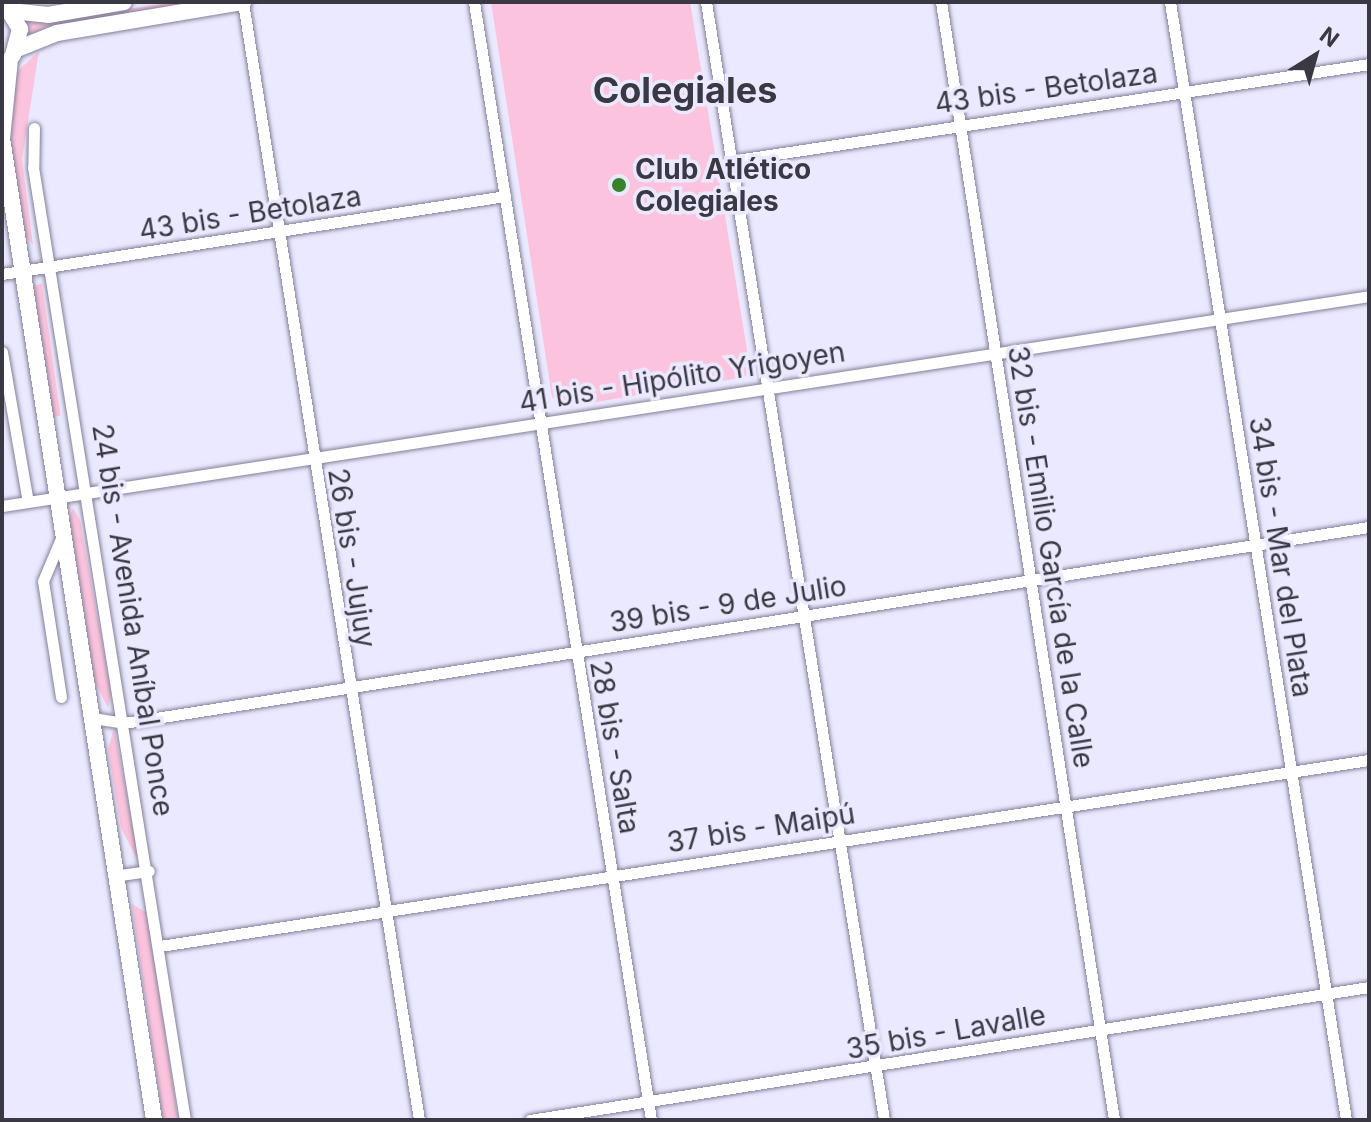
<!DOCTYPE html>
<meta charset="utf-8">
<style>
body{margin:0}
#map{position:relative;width:1371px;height:1122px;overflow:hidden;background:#ebe9ff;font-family:Inter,sans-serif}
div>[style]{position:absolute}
.green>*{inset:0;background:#fbc3dd;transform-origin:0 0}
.roads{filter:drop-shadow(0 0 2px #828098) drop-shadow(0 0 2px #828098)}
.minor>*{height:11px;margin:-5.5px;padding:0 5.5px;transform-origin:5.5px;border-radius:5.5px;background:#fff}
.secondary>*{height:16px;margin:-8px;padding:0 8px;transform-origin:8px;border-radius:8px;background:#fff}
.dots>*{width:22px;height:22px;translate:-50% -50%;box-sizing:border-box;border:4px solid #ebe9ff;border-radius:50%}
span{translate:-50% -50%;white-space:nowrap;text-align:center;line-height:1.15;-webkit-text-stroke:7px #ebe9ff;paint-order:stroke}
.street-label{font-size:28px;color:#393843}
.poi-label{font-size:28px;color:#393843;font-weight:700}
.left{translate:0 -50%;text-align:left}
.district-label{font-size:36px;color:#393843;font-weight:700}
.frame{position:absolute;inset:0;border:4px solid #393843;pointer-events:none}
.north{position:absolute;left:1275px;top:16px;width:80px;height:80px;-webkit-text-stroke:6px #ebe9ff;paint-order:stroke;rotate:37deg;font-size:22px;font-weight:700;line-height:32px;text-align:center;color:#393843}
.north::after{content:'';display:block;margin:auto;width:28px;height:36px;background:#393843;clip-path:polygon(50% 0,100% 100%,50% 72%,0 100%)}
</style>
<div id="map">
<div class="green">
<i style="clip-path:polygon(174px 2px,200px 2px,51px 25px,29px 35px,27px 20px,51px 21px)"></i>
<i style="clip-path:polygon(491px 2px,690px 2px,750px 368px,745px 377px,567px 407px,552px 397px)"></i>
<i style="clip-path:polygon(39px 51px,22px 159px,33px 245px,25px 236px,8px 135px,11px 90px,18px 71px)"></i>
<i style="left:42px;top:284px;width:133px;height:9px;rotate:82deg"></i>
<i style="clip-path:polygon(73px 508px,80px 520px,111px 692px,108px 708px,94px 680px,69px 519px)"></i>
<i style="clip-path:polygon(114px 728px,138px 856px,136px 857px,121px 828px,108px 749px)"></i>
<i style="clip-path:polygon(132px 904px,147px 913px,178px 1120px,163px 1120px)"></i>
</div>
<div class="roads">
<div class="minor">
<i style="left:243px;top:2px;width:1132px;rotate:81.05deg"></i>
<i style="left:474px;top:2px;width:1132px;rotate:81deg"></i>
<i style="left:706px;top:2px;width:1132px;rotate:80.95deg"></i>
<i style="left:941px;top:2px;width:1131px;rotate:81.2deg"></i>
<i style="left:1170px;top:2px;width:1132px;rotate:81.05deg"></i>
<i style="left:34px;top:128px;width:39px;rotate:91deg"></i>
<i style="left:33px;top:167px;width:965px;rotate:80.94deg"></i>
<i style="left:730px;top:161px;width:646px;rotate:-8.63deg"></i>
<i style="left:2px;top:274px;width:509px;rotate:-8.81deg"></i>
<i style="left:2px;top:352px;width:152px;rotate:80.2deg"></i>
<i style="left:2px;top:506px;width:1383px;rotate:-8.73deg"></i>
<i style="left:61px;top:697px;width:117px;rotate:-98.8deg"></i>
<i style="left:43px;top:581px;width:49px;rotate:-67.1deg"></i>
<i style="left:93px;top:718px;width:31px;rotate:9deg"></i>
<i style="left:124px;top:723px;width:1260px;rotate:-8.95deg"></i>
<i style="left:120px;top:875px;width:29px;rotate:-8deg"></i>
<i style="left:160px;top:946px;width:1223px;rotate:-8.75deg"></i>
<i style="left:530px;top:1120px;width:849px;rotate:-9.01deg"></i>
</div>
<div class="secondary">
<i style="left:7px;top:8px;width:25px;rotate:58deg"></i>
<i style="left:20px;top:29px;width:27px;rotate:105deg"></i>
<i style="left:11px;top:11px;width:37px;rotate:6deg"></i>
<i style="left:48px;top:15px;width:77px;rotate:-9.7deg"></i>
<i style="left:17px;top:49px;width:43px;rotate:-21.8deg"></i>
<i style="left:57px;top:33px;width:189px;rotate:-9.5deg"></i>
<i style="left:2px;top:138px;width:994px;rotate:81.2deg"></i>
<i style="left:2px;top:139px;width:80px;rotate:-84.3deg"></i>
</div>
</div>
<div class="dots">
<i style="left:619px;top:185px;background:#388229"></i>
</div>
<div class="street-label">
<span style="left:1046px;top:88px;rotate:-8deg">43 bis - Betolaza</span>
<span style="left:250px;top:213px;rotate:-9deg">43 bis - Betolaza</span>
<span style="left:682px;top:377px;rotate:-9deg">41 bis - Hipólito Yrigoyen</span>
<span style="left:1051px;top:557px;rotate:81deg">32 bis - Emilio García de la Calle</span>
<span style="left:1281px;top:557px;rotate:81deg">34 bis - Mar del Plata</span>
<span style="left:352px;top:558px;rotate:81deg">26 bis - Jujuy</span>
<span style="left:728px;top:604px;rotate:-9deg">39 bis - 9 de Julio</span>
<span style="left:133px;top:620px;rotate:81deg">24 bis - Avenida Aníbal Ponce</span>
<span style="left:615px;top:747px;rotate:80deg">28 bis - Salta</span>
<span style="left:761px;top:828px;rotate:-9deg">37 bis - Maipú</span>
<span style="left:946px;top:1032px;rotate:-10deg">35 bis - Lavalle</span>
</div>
<div class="poi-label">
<span class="left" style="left:635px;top:185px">Club Atlético<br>Colegiales</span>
</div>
<div class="district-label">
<span style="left:685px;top:91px">Colegiales</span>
</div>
<div class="frame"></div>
<div class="north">N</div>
</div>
